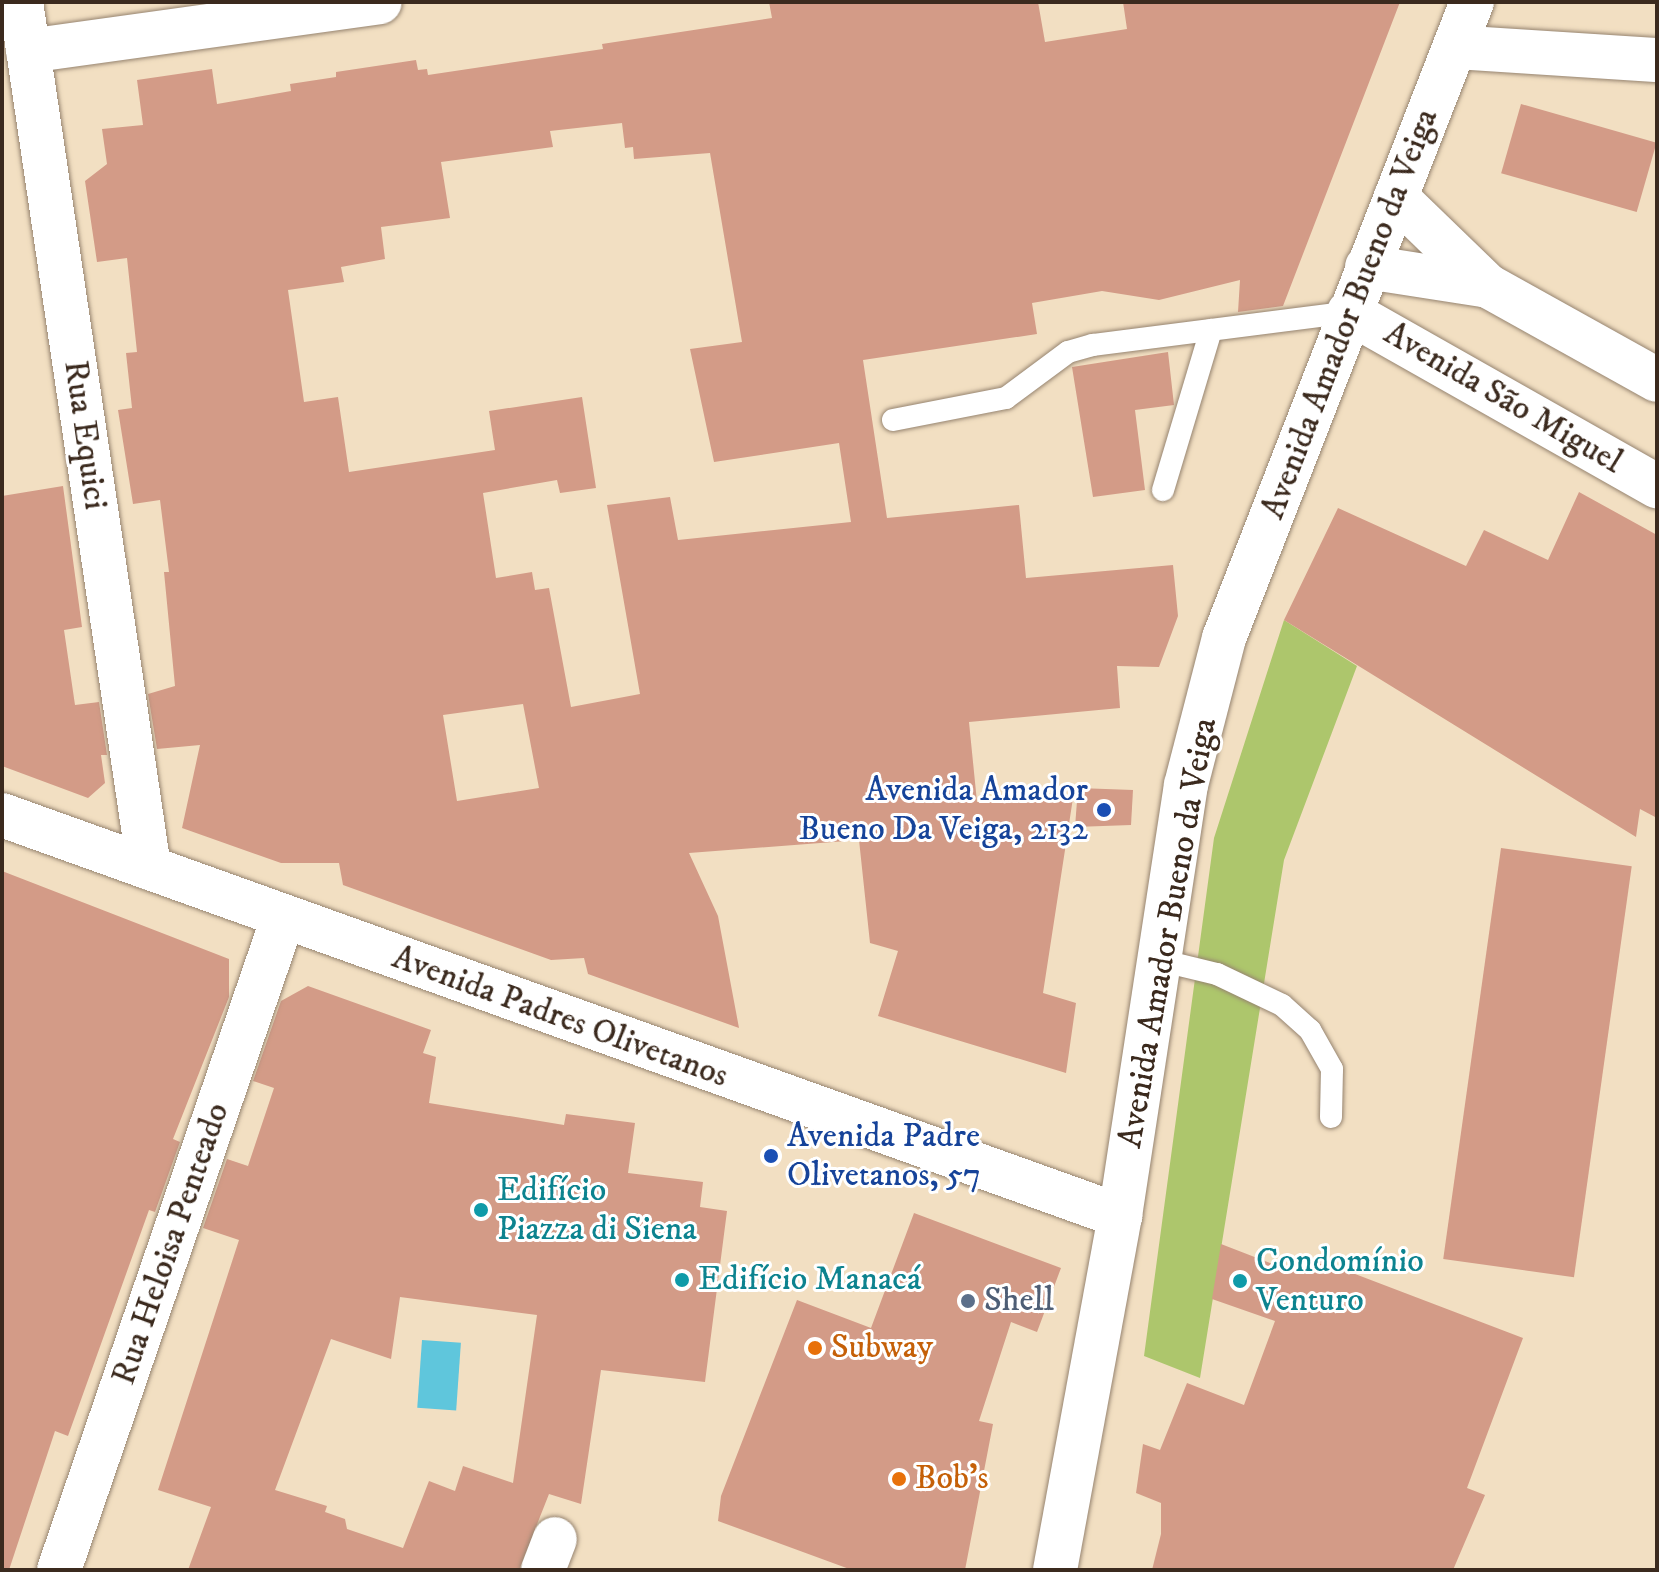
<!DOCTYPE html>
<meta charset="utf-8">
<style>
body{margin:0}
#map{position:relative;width:1659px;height:1572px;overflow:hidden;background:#f2dfc2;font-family:"IM FELL DW Pica",serif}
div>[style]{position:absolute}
.green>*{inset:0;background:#adc66c}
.water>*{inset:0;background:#5fc6dc;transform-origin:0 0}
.building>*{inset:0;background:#d39b87;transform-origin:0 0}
.roads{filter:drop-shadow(0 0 2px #968470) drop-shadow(0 0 2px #968470)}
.service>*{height:22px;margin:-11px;padding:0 11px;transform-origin:11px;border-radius:11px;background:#fff}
.minor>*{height:44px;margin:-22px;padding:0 22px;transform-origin:22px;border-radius:22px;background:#fff}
.tertiary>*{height:44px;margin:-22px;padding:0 22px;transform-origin:22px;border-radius:22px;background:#fff}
.secondary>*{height:44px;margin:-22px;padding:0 22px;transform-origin:22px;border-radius:22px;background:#fff}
.dots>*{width:22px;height:22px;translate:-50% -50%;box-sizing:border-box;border:4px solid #fff;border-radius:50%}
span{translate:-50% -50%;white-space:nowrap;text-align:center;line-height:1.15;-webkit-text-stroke:6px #fff;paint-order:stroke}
.street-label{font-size:34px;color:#3b2a1e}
.transit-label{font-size:34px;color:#164399}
.right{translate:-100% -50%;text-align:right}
.left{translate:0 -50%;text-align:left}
.culture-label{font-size:34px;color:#0d838f}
.service-label{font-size:34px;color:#4e5e75}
.food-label{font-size:34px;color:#c56008}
.frame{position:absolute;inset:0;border:4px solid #3b2a1e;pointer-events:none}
</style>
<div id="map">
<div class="green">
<i style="clip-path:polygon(1284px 620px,1357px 666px,1284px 860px,1200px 1378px,1144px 1356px,1214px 838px)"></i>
</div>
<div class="water">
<i style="left:422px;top:1340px;width:39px;height:68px;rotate:4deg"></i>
</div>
<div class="building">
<i style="clip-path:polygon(evenodd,769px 2px,1038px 2px,1045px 42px,1127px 29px,1123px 2px,1400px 2px,1283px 306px,1238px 312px,1240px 280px,1159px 300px,1102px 291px,1032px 303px,1037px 334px,863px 360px,887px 518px,1019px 505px,1026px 578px,1173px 565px,1178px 616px,1159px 667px,1117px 666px,1120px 708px,969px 722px,977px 802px,1073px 798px,1043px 993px,1076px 1003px,1066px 1073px,878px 1016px,898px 951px,870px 943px,859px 840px,689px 853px,718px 916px,739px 1028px,588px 974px,584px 958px,551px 960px,343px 885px,339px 863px,281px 863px,182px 828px,200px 745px,157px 749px,148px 694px,175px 686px,164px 572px,169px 572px,160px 500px,133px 504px,118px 410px,132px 408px,126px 353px,137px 352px,127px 258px,97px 262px,85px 181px,107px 164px,102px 129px,143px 125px,137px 80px,212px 69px,217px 104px,291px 91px,290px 84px,336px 77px,336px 72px,416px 60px,418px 70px,427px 69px,428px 75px,603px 49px,602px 44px,772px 18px,769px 2px,622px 123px,625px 148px,633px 147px,634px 159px,710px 153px,742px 342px,690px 349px,714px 462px,839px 443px,851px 522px,678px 540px,670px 497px,607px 505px,640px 694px,571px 707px,549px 588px,535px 590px,532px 572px,496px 578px,483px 493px,557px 480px,560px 493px,596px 488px,582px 397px,489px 411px,495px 450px,349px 472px,338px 397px,304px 402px,288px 290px,344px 282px,341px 267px,385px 259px,381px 227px,450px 218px,441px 162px,553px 147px,550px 131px,622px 123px,769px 2px,523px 704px,539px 788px,457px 801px,443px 715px,523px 704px)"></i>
<i style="left:1521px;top:104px;width:141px;height:72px;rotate:16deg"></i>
<i style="clip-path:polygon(1168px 352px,1174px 405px,1135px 410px,1145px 490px,1093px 497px,1072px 367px)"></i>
<i style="clip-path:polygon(63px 486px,82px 627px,64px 630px,75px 705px,99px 702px,107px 755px,101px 755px,105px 783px,88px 798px,2px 766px,2px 496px)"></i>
<i style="clip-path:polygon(1579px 492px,1657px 535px,1657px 818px,1640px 809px,1636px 837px,1284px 620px,1338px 508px,1466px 566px,1484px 530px,1548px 560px)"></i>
<i style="clip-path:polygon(1078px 788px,1133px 790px,1131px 825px,1075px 827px)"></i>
<i style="left:1501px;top:848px;width:132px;height:415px;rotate:8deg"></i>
<i style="clip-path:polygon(2px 871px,229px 959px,229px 997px,173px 1139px,180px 1142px,155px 1212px,149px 1210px,68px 1436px,55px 1431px,9px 1570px,2px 1569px)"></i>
<i style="clip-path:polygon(evenodd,308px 986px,431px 1030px,423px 1053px,436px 1057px,429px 1103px,564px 1125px,566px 1114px,635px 1123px,628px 1173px,703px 1182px,700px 1207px,727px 1211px,705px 1382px,601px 1370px,581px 1504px,549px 1494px,519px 1570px,188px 1570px,211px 1507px,158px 1490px,239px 1240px,203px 1228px,227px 1159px,248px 1166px,274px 1088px,253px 1081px,281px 1001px,308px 986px,400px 1297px,537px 1315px,513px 1483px,463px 1466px,455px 1491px,429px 1481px,403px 1548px,347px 1529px,345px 1519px,325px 1512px,327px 1506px,275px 1490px,331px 1339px,391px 1359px,400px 1297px)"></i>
<i style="clip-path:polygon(914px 1213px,1061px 1268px,1037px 1332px,1011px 1322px,979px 1421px,993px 1424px,965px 1570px,852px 1570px,718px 1521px,721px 1496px,797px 1300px,871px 1328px)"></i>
<i style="clip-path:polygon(1221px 1244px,1293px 1272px,1300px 1253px,1523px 1338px,1467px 1488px,1485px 1495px,1453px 1570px,1152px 1570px,1161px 1534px,1161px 1503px,1136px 1493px,1143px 1444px,1160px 1450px,1187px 1383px,1244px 1405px,1275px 1321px,1212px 1299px)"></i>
</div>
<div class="roads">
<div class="service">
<i style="left:893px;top:420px;width:115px;rotate:-11deg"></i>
<i style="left:1006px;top:398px;width:77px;rotate:-36.6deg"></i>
<i style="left:1068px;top:352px;width:26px;rotate:-16deg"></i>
<i style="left:1093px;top:345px;width:258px;rotate:-7.3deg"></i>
<i style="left:1163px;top:490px;width:167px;rotate:-73.3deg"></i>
<i style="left:1159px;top:960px;width:60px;rotate:13.6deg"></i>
<i style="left:1217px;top:974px;width:72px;rotate:25.5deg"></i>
<i style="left:1282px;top:1005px;width:38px;rotate:42deg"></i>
<i style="left:1310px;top:1030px;width:45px;rotate:60.6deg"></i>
<i style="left:1332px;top:1069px;width:48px;rotate:91.2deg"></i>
</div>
<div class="minor">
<i style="left:21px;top:2px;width:875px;rotate:81.59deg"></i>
<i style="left:1455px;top:47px;width:202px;rotate:3.7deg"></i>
<i style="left:28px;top:51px;width:355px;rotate:-7.9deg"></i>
<i style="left:59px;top:1570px;width:689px;rotate:-71.04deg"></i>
<i style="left:543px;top:1570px;width:33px;rotate:-69deg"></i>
</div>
<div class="tertiary">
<i style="left:2px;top:815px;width:1188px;rotate:19.73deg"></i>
</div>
<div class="secondary">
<i style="left:1396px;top:197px;width:128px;rotate:44.1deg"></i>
<i style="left:1488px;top:286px;width:193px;rotate:29.1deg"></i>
<i style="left:1367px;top:267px;width:122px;rotate:8.9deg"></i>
<i style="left:1349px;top:312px;width:354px;rotate:29.5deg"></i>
<i style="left:1055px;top:1570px;width:360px;rotate:-79.6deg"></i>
<i style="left:1120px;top:1216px;width:436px;rotate:-81.3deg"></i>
<i style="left:1186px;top:785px;width:152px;rotate:-75.5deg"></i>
<i style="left:1224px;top:638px;width:683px;rotate:-68.7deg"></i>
</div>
</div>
<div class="dots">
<i style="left:1104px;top:810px;background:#1a4fb4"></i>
<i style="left:771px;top:1156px;background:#1a4fb4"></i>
<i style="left:481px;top:1210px;background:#0f9aa8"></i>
<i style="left:682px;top:1280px;background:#0f9aa8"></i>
<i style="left:1240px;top:1281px;background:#0f9aa8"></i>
<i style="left:968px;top:1301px;background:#5c6f8a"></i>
<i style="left:815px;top:1348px;background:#e8710a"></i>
<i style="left:899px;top:1479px;background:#e8710a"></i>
</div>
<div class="street-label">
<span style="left:1350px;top:314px;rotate:-69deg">Avenida Amador Bueno da Veiga</span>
<span style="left:1503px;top:398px;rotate:30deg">Avenida São Miguel</span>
<span style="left:85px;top:435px;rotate:82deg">Rua Equici</span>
<span style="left:1168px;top:933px;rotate:-80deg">Avenida Amador Bueno da Veiga</span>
<span style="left:560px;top:1017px;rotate:20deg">Avenida Padres Olivetanos</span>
<span style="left:171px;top:1244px;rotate:-71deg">Rua Heloisa Penteado</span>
</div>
<div class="transit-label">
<span class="right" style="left:1088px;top:810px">Avenida Amador<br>Bueno Da Veiga, 2132</span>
<span class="left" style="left:787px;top:1156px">Avenida Padre<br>Olivetanos, 57</span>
</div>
<div class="culture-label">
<span class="left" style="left:497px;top:1210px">Edifício<br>Piazza di Siena</span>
<span class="left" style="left:1256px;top:1281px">Condomínio<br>Venturo</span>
<span class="left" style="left:698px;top:1280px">Edifício Manacá</span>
</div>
<div class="service-label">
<span class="left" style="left:984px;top:1301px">Shell</span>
</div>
<div class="food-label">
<span class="left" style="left:831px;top:1348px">Subway</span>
<span class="left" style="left:915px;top:1479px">Bob's</span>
</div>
<div class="frame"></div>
</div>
